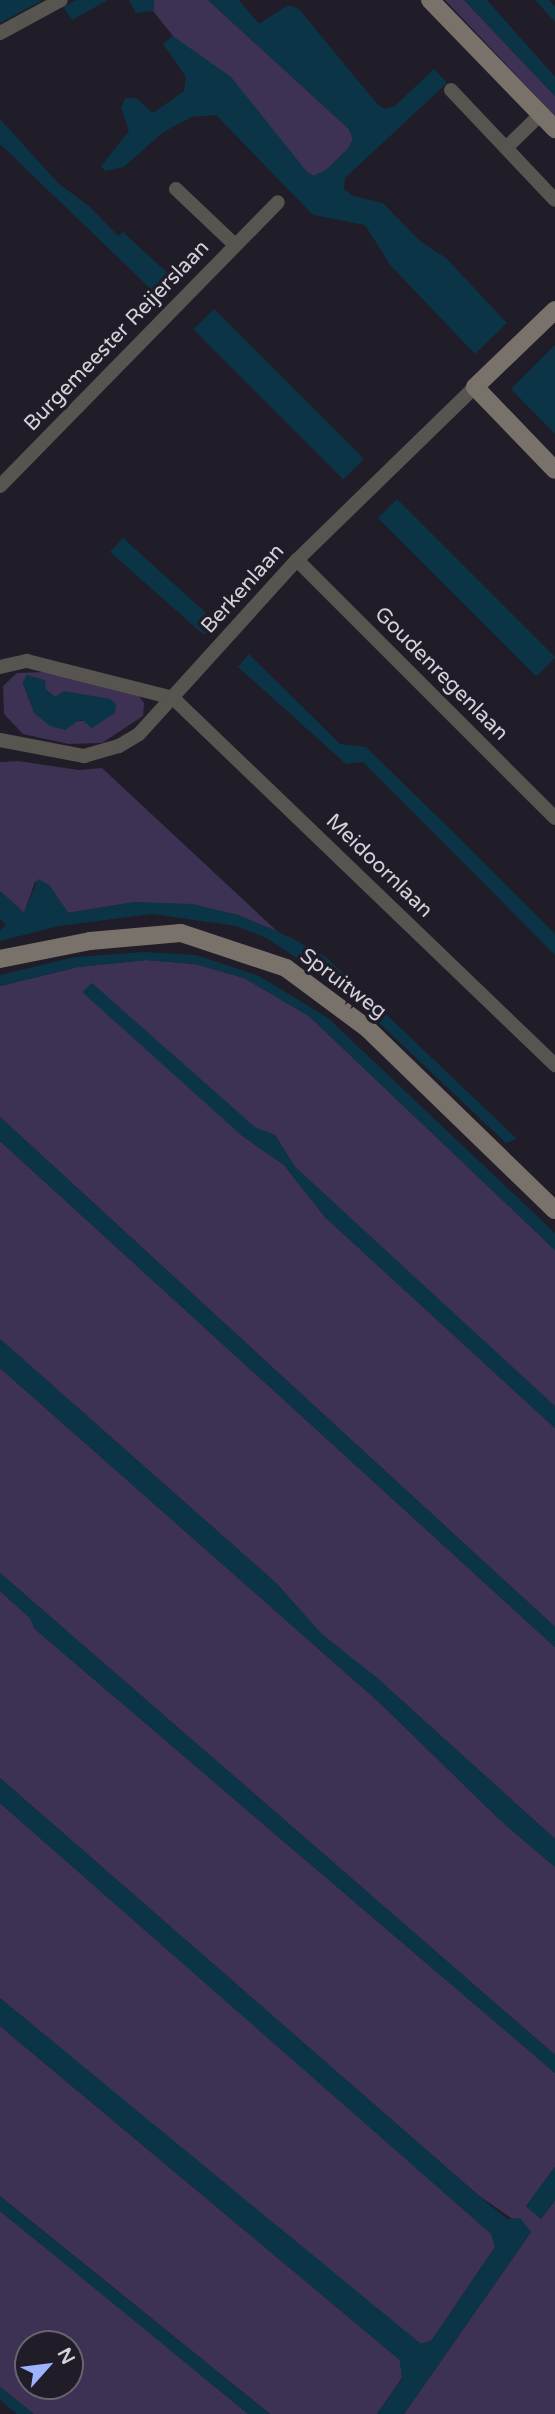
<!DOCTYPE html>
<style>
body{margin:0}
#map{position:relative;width:555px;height:2414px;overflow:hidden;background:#201c28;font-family:"Varela Round",sans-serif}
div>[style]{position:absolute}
.green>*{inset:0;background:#3d3154}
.water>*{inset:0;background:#0b3546;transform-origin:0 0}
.street>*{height:14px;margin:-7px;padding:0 7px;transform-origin:7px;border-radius:7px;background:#58544f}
.secondary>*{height:18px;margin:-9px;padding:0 9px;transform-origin:9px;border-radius:9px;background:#79726a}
span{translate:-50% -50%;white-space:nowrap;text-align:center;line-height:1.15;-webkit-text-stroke:7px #201c28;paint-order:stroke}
.street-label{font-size:21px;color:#d3d1d9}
.north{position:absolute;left:14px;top:2330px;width:70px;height:70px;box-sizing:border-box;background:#201c28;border:2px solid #68646f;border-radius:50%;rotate:62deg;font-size:19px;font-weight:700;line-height:28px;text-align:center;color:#d3d1d9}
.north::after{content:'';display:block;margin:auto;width:24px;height:32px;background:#9eb3fd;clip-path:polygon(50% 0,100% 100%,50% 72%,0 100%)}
</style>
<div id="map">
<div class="green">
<i style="clip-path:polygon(154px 0,208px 0,349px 129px,353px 139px,348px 149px,326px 170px,314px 176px,307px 172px,173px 36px,153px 11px)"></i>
<i style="clip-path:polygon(445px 0,464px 0,555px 96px,555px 116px)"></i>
<i style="clip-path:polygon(evenodd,46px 672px,139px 696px,144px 703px,143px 716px,102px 743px,69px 744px,23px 734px,4px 714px,3px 686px,17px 673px,46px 672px,28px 675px,55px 697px,110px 699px,87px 721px,74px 721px,29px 700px,23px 683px,28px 675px)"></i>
<i style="clip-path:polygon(18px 761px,79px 770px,102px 768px,278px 932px,238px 915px,135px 902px,68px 913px,49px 885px,35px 882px,24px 913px,0 891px,0 762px)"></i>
<i style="clip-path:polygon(146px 960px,195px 964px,244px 978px,309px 1016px,555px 1250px,555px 1407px,295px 1167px,275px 1135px,256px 1128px,241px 1135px,284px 1165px,325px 1217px,555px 1428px,555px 1627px,0 1117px,0 986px,78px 967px)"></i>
<i style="clip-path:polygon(0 1141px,555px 1647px,555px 1839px,377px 1678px,322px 1635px,276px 1583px,0 1339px)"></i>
<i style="clip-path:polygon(0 1368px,381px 1704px,499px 1819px,555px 1867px,555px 2055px,0 1573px)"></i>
<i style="clip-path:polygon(0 1591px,30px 1618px,35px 1629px,555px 2073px,555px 2167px,526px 2206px,541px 2219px,555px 2200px,555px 2414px,404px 2414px,531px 2232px,478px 2195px,0 1778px)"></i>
<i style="clip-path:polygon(0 1803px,492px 2234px,495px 2247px,432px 2340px,421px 2344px,376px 2310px,0 1998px)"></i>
<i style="clip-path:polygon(0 2026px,400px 2360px,402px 2378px,377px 2414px,270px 2414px,0 2196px)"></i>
<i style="clip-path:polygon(evenodd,0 2211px,108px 2298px,248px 2414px,34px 2414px,0 2387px,0 2211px,28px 2344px,70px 2344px,70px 2386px,28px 2386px,28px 2344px)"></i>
</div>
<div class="water">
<i style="clip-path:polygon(0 0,43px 0,0 23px)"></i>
<i style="clip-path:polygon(76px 0,108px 0,72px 20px,63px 7px)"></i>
<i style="clip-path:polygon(129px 0,154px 0,153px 11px,136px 13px)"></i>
<i style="clip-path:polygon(208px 0,239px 0,259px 24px,288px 5px,299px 9px,378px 105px,386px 109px,395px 106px,434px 69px,447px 83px,345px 178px,344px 189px,353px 196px,383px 203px,420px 241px,446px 258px,507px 323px,475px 354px,391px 266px,365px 225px,313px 215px,216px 115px,191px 117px,162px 133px,124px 167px,105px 171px,101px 166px,129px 131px,121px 108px,125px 98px,136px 98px,153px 113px,184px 91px,186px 77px,163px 44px,173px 36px,231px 77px,307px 172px,314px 176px,326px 170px,348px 149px,353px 139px,349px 129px)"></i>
<i style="clip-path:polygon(464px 0,487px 0,555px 77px,555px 96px)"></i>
<i style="clip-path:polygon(535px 0,549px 0,555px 7px,555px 22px)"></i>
<i style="clip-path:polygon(0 119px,58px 183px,90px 207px,118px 236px,123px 232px,173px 278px,157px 295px,0 144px)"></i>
<i style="left:214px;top:309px;width:212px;height:29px;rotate:45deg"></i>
<i style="clip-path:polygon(555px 345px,555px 434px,511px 389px)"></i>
<i style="left:397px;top:499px;width:224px;height:27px;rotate:45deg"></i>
<i style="clip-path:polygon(123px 538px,215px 621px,211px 629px,204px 635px,110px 552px)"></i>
<i style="clip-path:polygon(249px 654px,340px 744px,366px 747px,451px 830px,555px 934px,555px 955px,363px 762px,346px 764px,238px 667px)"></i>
<i style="clip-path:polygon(27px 675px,45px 680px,46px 690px,55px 697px,64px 691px,110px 699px,116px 704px,115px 713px,92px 728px,81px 719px,65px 730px,50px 726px,34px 713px,23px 682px)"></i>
<i style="clip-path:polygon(38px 879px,49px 885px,68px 913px,135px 902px,193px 904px,238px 915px,290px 937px,327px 958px,517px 1139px,506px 1143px,339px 985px,266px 938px,236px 926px,152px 914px,59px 926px,0 941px,0 930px,6px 925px,0 919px,0 891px,24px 913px)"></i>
<i style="clip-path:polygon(144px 952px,196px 955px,259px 976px,328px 1018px,555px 1233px,555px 1250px,309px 1016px,244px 978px,195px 964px,146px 960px,78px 967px,0 986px,0 975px,75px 957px)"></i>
<i style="clip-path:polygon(92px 983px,256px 1128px,275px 1135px,295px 1167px,555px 1406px,555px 1428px,325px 1217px,284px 1165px,241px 1135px,82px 992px)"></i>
<i style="clip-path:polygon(0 1117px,555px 1627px,555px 1647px,0 1141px)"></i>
<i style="clip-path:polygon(0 1339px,276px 1583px,322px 1634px,377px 1678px,555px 1839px,555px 1867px,499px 1819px,381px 1704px,0 1368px)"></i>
<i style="clip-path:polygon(0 1573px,555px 2055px,555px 2073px,35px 1629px,30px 1618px,0 1591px)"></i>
<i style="clip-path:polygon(0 1778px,478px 2195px,507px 2219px,520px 2218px,531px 2232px,404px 2414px,377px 2414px,402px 2379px,400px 2360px,0 2026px,0 1998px,421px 2344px,432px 2340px,495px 2247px,491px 2234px,0 1803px)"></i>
<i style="clip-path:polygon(555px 2167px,555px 2200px,541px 2219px,526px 2206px)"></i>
<i style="clip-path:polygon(0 2196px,112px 2287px,270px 2414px,248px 2414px,0 2211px)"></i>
<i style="clip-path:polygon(0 2387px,34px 2414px,17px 2414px,0 2400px)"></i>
</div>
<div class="street">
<i style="left:0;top:33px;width:69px;rotate:-28.4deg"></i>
<i style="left:451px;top:90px;width:151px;rotate:46.6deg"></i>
<i style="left:506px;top:148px;width:49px;rotate:-44.2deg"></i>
<i style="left:176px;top:189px;width:81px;rotate:43.5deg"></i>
<i style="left:0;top:486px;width:397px;rotate:-45.6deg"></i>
<i style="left:297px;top:560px;width:365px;rotate:45deg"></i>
<i style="left:0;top:667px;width:28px;rotate:-13deg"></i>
<i style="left:27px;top:661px;width:151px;rotate:14.2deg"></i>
<i style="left:173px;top:698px;width:530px;rotate:43.85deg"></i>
<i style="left:0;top:740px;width:86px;rotate:10.8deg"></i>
<i style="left:84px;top:756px;width:36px;rotate:-16deg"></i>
<i style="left:119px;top:746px;width:23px;rotate:-31deg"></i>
<i style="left:139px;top:734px;width:235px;rotate:-47.8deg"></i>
<i style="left:297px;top:560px;width:248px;rotate:-44.2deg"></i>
</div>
<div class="secondary">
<i style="left:430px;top:0;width:180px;rotate:45.9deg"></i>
<i style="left:555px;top:310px;width:111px;rotate:136.1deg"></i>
<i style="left:475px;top:387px;width:115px;rotate:46.1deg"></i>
<i style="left:0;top:959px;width:92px;rotate:-11.3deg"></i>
<i style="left:90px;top:941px;width:91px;rotate:-5deg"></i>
<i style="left:181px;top:933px;width:111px;rotate:18.4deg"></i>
<i style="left:286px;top:968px;width:102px;rotate:36.6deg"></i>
<i style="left:368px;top:1029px;width:260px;rotate:44.1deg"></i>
</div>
<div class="street-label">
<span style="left:117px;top:336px;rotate:-46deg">Burgemeester Reijerslaan</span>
<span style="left:243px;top:589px;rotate:-48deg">Berkenlaan</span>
<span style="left:441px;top:674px;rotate:45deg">Goudenregenlaan</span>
<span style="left:379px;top:866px;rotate:44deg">Meidoornlaan</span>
<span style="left:343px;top:984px;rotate:37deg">Spruitweg</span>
</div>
<div class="north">N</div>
</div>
